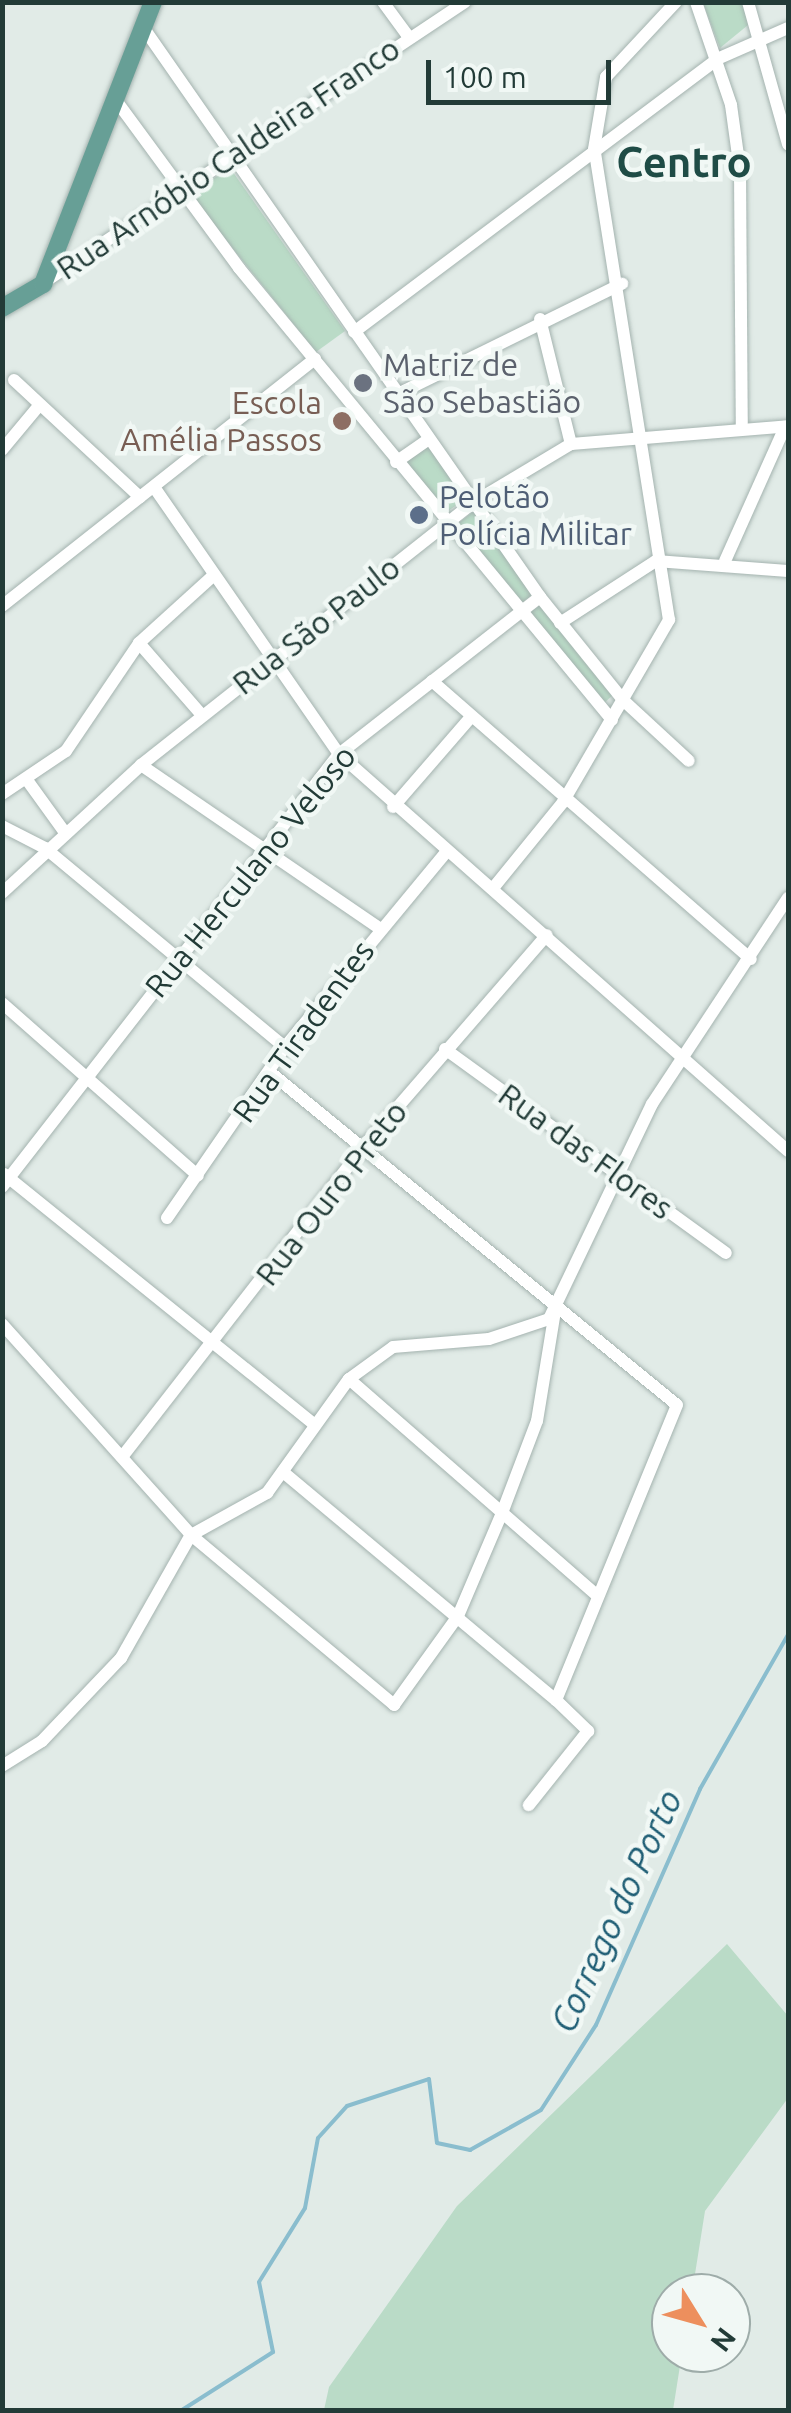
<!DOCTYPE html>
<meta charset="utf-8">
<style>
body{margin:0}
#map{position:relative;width:791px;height:2413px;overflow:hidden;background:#e1ebe7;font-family:Ubuntu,sans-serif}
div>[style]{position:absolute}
.green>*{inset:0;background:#badbc7;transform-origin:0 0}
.stream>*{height:4px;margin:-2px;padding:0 2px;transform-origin:2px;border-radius:2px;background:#8abdce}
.roads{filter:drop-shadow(0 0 2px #a4b3af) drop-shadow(0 0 2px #a4b3af)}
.minor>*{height:12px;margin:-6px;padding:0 6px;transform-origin:6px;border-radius:6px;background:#fff}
.major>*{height:18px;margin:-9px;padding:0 9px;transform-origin:9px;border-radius:9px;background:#679f96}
.dots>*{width:28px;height:28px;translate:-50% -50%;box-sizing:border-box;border:5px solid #f1f8f5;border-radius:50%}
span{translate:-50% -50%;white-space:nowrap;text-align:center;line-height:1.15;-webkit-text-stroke:9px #f1f8f5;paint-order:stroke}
.street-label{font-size:32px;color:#223b37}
.worship-label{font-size:32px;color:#5b616d}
.left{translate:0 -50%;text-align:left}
.education-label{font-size:32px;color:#785e54}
.right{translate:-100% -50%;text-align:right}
.service-label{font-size:32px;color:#4e5e75}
.water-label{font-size:35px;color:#1e5d74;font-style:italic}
.district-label{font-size:42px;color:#1f4c46;font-weight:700}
.frame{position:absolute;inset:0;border:5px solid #223b37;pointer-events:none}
.north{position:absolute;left:651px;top:2273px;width:100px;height:100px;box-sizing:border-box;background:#f1f8f5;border:2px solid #9eaca9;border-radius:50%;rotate:127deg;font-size:28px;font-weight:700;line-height:40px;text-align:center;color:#223b37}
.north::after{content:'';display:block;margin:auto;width:35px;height:45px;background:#ed8f5d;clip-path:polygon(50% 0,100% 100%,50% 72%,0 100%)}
.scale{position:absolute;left:426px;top:60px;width:185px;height:45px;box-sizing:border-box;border:5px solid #223b37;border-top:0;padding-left:12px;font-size:30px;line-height:35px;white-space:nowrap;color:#223b37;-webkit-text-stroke:8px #f1f8f5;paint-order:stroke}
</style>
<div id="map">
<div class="green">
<i style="clip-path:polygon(703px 3px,743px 3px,748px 25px,720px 48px)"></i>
<i style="clip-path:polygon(230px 168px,345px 331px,316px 352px,189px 194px)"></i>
<i style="left:428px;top:446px;width:65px;height:26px;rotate:56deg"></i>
<i style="clip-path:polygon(474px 511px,534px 593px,519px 606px,456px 525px)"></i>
<i style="clip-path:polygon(540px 602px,614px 694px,603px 704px,526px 613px)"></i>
<i style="clip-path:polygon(727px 1944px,788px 2016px,788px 2098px,705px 2211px,692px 2293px,671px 2293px,671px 2353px,682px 2353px,673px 2410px,324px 2410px,329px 2387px,457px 2206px)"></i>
</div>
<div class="stream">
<i style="left:182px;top:2410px;width:108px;rotate:-32.5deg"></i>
<i style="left:273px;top:2352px;width:71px;rotate:-101.3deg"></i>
<i style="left:259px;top:2282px;width:87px;rotate:-58.1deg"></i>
<i style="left:305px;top:2208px;width:71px;rotate:-79.5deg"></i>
<i style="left:318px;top:2138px;width:43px;rotate:-47.8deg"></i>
<i style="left:347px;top:2106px;width:86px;rotate:-18.2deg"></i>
<i style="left:429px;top:2079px;width:64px;rotate:82.9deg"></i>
<i style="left:437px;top:2143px;width:34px;rotate:12deg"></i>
<i style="left:470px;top:2150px;width:81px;rotate:-29.4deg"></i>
<i style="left:541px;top:2110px;width:101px;rotate:-57.1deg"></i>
<i style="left:596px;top:2025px;width:258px;rotate:-66.2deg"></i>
<i style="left:700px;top:1789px;width:177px;rotate:-60.3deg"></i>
</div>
<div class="roads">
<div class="minor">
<i style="left:383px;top:2px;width:42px;rotate:53.7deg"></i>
<i style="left:696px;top:2px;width:109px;rotate:71.2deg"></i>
<i style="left:731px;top:105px;width:66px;rotate:82.1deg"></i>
<i style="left:740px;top:170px;width:259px;rotate:89.6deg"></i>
<i style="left:748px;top:2px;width:148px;rotate:74.3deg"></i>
<i style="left:143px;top:27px;width:695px;rotate:55.14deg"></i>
<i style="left:540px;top:597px;width:134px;rotate:51.1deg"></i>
<i style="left:624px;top:701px;width:88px;rotate:42.7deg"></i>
<i style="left:115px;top:99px;width:210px;rotate:53.7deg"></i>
<i style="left:239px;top:268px;width:586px;rotate:50.47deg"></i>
<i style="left:43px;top:283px;width:507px;rotate:-33.66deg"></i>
<i style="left:540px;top:319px;width:129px;rotate:76.1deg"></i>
<i style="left:354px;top:332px;width:454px;rotate:-36.9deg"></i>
<i style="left:717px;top:59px;width:77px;rotate:-23.6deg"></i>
<i style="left:14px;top:380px;width:172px;rotate:42.9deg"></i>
<i style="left:398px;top:394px;width:250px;rotate:-26.2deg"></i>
<i style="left:2px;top:450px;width:55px;rotate:-50.2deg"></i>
<i style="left:396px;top:462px;width:40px;rotate:-34.9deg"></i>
<i style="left:154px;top:487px;width:325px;rotate:55.3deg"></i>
<i style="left:339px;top:754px;width:599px;rotate:41.48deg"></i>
<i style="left:725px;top:561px;width:147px;rotate:-65.9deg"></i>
<i style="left:2px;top:606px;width:399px;rotate:-38.3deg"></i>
<i style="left:560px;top:623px;width:114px;rotate:-32.9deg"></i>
<i style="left:656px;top:561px;width:132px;rotate:4.3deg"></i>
<i style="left:139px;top:643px;width:94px;rotate:48.9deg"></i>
<i style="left:432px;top:681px;width:423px;rotate:41.1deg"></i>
<i style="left:141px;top:765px;width:287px;rotate:34.4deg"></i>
<i style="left:27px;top:780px;width:62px;rotate:54.2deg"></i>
<i style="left:2px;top:794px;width:77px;rotate:-33.9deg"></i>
<i style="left:66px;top:751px;width:130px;rotate:-55.9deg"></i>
<i style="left:139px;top:643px;width:100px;rotate:-42.2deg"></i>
<i style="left:393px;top:807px;width:118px;rotate:-49.1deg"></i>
<i style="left:2px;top:826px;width:48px;rotate:27.1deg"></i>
<i style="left:45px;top:848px;width:312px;rotate:39.7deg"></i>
<i style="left:494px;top:887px;width:109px;rotate:-50.9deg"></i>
<i style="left:563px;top:802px;width:211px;rotate:-59.8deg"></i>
<i style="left:669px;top:620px;width:477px;rotate:-99deg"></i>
<i style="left:594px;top:149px;width:73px;rotate:-80.5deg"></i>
<i style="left:606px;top:77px;width:103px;rotate:-47deg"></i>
<i style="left:2px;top:893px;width:189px;rotate:-42.6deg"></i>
<i style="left:141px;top:765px;width:424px;rotate:-38.3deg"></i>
<i style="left:474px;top:502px;width:113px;rotate:-30.9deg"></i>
<i style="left:571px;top:444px;width:218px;rotate:-4.7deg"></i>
<i style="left:2px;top:1003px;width:261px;rotate:41.4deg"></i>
<i style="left:445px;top:1049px;width:347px;rotate:36deg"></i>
<i style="left:271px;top:1073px;width:524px;rotate:39.27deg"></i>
<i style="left:677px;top:1405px;width:319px;rotate:112.3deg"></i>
<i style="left:556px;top:1700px;width:45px;rotate:44.1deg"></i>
<i style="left:588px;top:1731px;width:95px;rotate:128.6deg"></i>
<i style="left:4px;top:1174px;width:397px;rotate:38.9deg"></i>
<i style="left:2px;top:1187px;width:549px;rotate:-52.11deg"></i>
<i style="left:339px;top:754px;width:255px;rotate:-38deg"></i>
<i style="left:167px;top:1218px;width:208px;rotate:-55.4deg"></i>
<i style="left:285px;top:1047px;width:254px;rotate:-50.4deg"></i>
<i style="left:2px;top:1324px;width:283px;rotate:48.1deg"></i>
<i style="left:191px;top:1535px;width:265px;rotate:39.9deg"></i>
<i style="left:394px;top:1705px;width:110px;rotate:-54.3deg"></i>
<i style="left:458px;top:1616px;width:112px;rotate:-66.9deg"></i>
<i style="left:502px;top:1513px;width:98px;rotate:-69.2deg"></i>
<i style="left:537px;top:1421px;width:118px;rotate:-80.7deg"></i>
<i style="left:349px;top:1379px;width:330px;rotate:41.1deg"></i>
<i style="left:122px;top:1457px;width:394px;rotate:-52.1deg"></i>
<i style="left:364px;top:1146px;width:279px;rotate:-49.1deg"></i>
<i style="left:283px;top:1472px;width:356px;rotate:39.9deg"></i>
<i style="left:191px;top:1535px;width:87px;rotate:-28.9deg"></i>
<i style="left:267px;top:1493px;width:140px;rotate:-54.3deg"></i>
<i style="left:349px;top:1379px;width:54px;rotate:-36deg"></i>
<i style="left:393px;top:1347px;width:96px;rotate:-4.8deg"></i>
<i style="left:489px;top:1339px;width:63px;rotate:-18.4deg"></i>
<i style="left:549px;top:1319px;width:238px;rotate:-64.4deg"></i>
<i style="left:652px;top:1104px;width:247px;rotate:-56.6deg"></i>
<i style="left:2px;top:1766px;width:47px;rotate:-32deg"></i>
<i style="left:42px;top:1741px;width:115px;rotate:-46.4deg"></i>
<i style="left:121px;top:1658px;width:142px;rotate:-60.4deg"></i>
</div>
<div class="major">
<i style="left:2px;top:308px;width:48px;rotate:-30.3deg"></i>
<i style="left:43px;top:284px;width:303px;rotate:-68.7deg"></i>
</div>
</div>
<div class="dots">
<i style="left:363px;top:383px;background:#6b7280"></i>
<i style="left:342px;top:421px;background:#8d6e63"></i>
<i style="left:419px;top:515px;background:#5c6f8a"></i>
</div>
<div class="street-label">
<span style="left:228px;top:158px;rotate:-34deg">Rua Arnóbio Caldeira Franco</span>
<span style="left:316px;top:625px;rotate:-38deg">Rua São Paulo</span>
<span style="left:250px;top:871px;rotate:-51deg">Rua Herculano Veloso</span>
<span style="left:303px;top:1031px;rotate:-54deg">Rua Tiradentes</span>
<span style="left:586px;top:1151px;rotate:36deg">Rua das Flores</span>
<span style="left:331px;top:1193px;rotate:-52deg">Rua Ouro Preto</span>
</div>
<div class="worship-label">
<span class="left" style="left:383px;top:383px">Matriz de<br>São Sebastião</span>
</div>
<div class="education-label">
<span class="right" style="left:322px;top:421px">Escola<br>Amélia Passos</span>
</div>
<div class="service-label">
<span class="left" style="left:439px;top:515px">Pelotão<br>Polícia Militar</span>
</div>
<div class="water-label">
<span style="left:616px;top:1911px;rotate:-65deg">Corrego do Porto</span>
</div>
<div class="district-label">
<span style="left:684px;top:162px">Centro</span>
</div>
<div class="frame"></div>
<div class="north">N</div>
<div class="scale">100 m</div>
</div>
